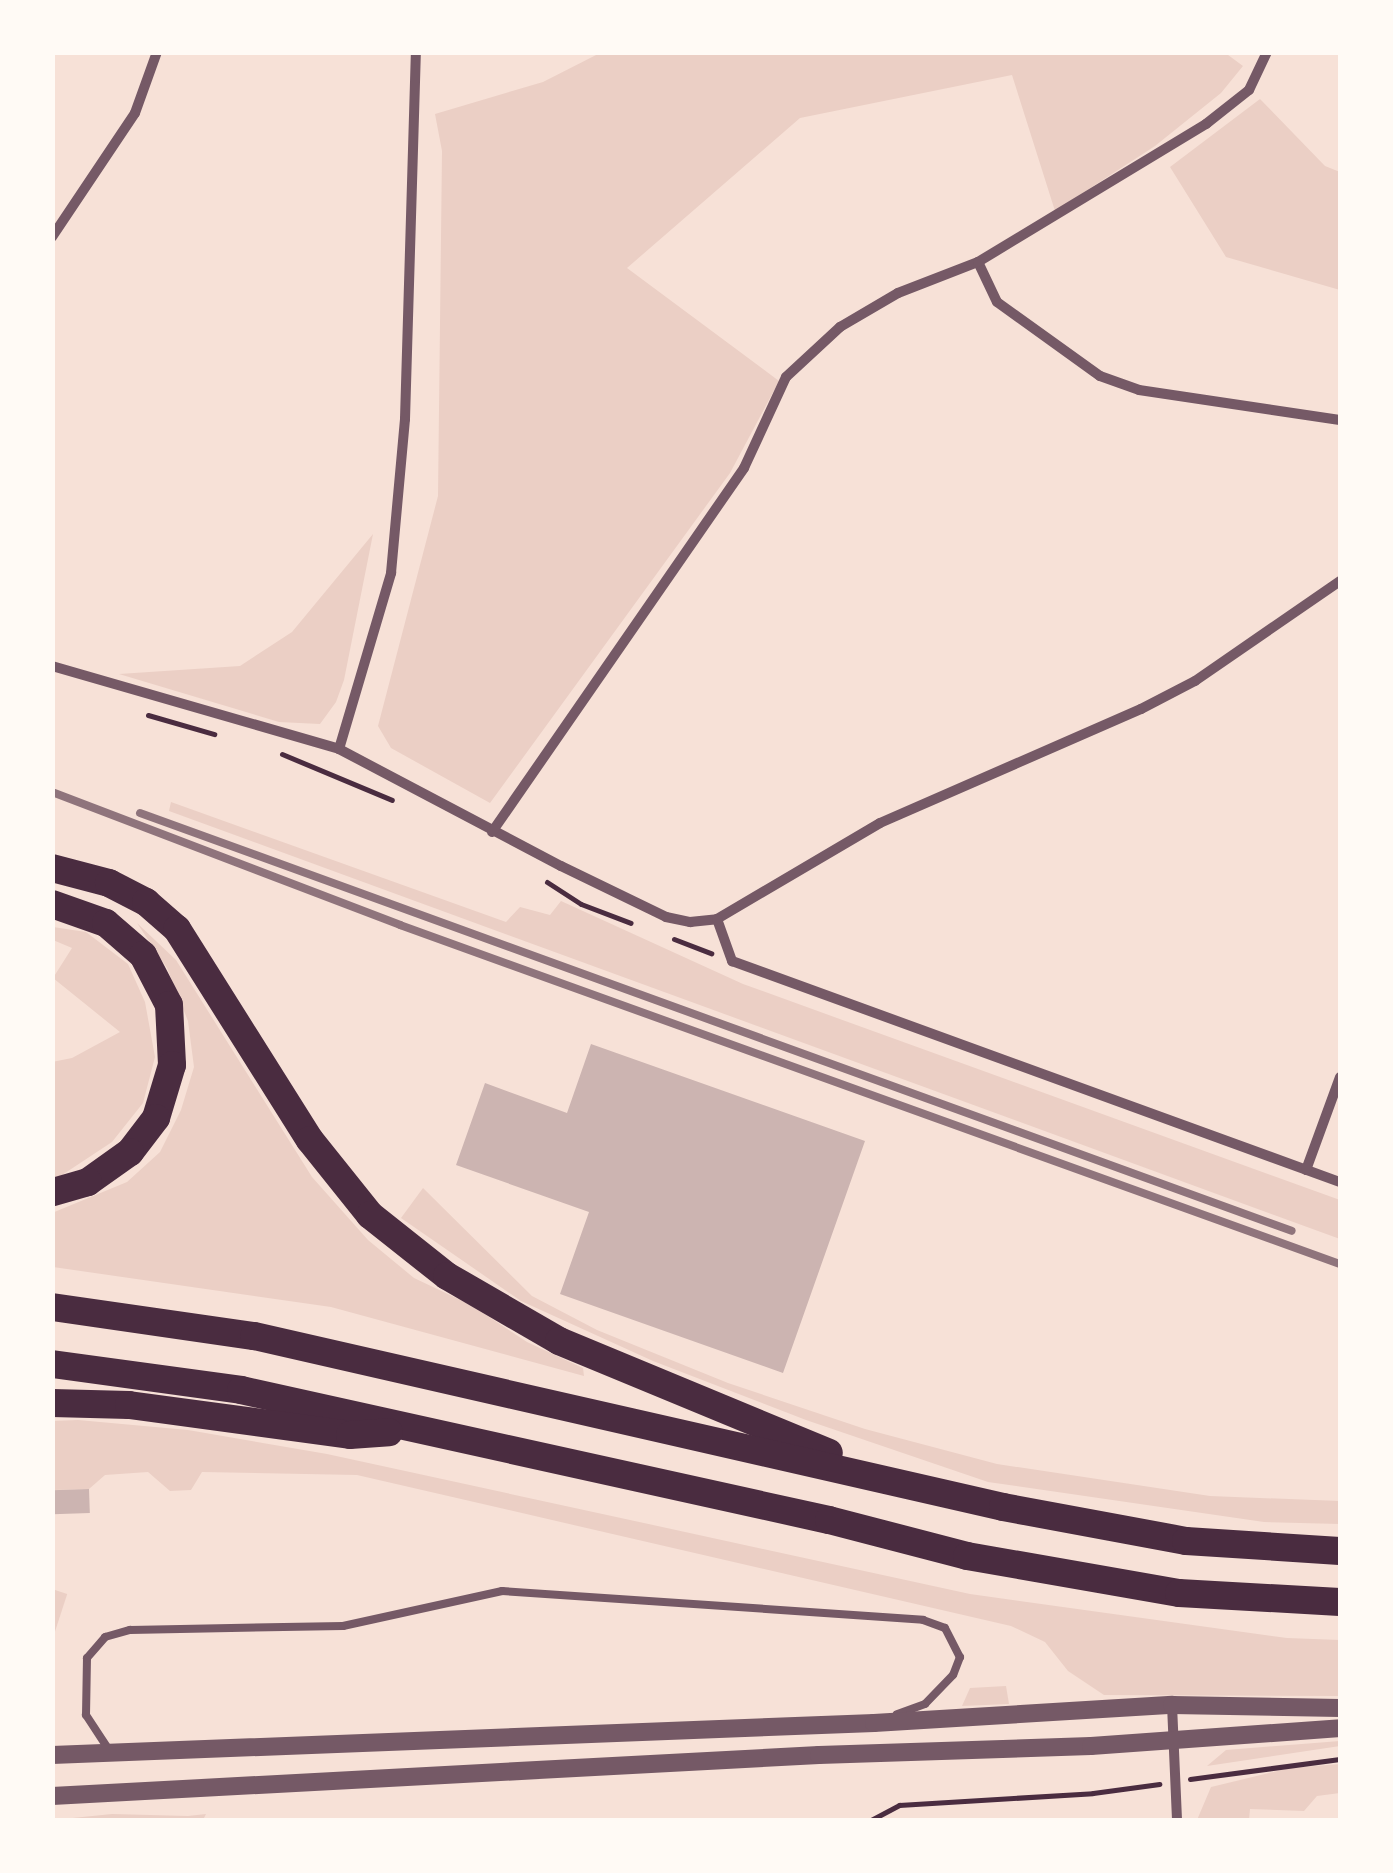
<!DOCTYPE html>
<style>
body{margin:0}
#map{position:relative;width:1393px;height:1873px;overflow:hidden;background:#f7e1d7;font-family:Poppins,sans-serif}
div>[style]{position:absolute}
.green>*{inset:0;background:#ebcfc5;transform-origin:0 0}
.building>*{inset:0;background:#ccb4b1;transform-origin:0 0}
.path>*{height:5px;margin:-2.5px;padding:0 2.5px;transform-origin:2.5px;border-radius:2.5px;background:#4a2c40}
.service>*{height:8px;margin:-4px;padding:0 4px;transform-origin:4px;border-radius:4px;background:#755966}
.minor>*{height:10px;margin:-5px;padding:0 5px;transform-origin:5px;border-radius:5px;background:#755966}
.tertiary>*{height:18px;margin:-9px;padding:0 9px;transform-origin:9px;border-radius:9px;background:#755966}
.motorway>*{height:28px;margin:-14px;padding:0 14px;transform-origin:14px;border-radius:14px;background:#4a2c40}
.rail>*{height:8px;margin:-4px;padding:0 4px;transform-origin:4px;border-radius:4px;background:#8f747c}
span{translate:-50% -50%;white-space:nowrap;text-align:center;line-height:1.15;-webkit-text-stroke:8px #fffaf5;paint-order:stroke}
.frame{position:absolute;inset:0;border:55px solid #fffaf5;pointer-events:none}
</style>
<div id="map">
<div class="green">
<i style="clip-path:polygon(1224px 52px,1243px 66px,1221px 93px,1155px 146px,1055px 211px,1012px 75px,800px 118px,627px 268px,779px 381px,730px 473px,490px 803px,391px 748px,378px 726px,438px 496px,442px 151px,435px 114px,543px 82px,600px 53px)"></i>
<i style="clip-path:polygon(1260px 99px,1325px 166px,1340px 172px,1340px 290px,1226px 257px,1170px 167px)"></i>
<i style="clip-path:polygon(373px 534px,344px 680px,336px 702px,320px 724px,279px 722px,119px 674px,240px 666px,292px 632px)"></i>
<i style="clip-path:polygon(171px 802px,506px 922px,520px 907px,550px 915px,561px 901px,743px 984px,1340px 1200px,1340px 1239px,169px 811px)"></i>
<i style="clip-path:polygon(137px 923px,176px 960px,312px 1177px,368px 1240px,414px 1278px,471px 1305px,527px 1342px,583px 1368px,584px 1376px,331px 1307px,53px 1267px,52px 1213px,127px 1182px,160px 1152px,181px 1110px,194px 1067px,188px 1021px,167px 968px)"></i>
<i style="clip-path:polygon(53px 927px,86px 932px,128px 964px,145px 1002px,155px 1057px,143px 1103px,112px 1142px,53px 1181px,52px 1062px,72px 1058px,120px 1032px,53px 978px,72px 948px,53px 940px)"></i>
<i style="clip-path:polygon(423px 1188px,532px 1296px,597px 1330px,728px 1383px,865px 1429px,997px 1464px,1210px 1496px,1340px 1501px,1340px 1524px,1264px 1522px,988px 1482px,806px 1420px,653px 1361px,521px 1301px,401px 1218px)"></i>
<i style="clip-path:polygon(78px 1420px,188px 1430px,327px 1454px,970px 1594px,1287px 1638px,1340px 1640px,1340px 1696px,1104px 1695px,1068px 1671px,1045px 1642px,1011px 1626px,357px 1475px,202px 1472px,191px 1490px,170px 1491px,148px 1472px,105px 1475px,89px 1489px,53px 1490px,52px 1421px)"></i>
<i style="left:52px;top:1589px;width:16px;height:84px;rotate:18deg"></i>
<i style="clip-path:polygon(1006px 1686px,1009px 1704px,962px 1706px,970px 1688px)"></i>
<i style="clip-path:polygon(1340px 1741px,1340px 1746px,1207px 1766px,1226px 1750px)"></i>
<i style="clip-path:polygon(1340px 1764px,1340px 1793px,1317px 1796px,1304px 1811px,1250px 1809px,1249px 1820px,1197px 1820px,1211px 1787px,1290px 1768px)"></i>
<i style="clip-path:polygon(112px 1814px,188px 1816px,206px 1814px,203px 1820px,53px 1820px)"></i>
</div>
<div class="building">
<i style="clip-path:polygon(591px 1044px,865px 1141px,783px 1373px,560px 1294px,589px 1212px,456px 1165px,485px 1083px,567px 1113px)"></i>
<i style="left:89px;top:1489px;width:24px;height:37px;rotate:88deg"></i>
</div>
<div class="path">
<i style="left:148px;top:715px;width:69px;rotate:16.1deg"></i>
<i style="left:282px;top:754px;width:119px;rotate:22.7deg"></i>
<i style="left:547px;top:882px;width:40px;rotate:32.9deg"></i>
<i style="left:581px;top:904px;width:53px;rotate:20.8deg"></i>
<i style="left:674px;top:939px;width:40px;rotate:21deg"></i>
<i style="left:1190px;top:1779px;width:151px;rotate:-7.6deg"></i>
<i style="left:871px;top:1820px;width:32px;rotate:-28deg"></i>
<i style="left:899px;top:1805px;width:194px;rotate:-3.5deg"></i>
<i style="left:1093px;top:1793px;width:67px;rotate:-7.8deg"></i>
</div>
<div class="service">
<i style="left:109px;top:1750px;width:42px;rotate:-123.3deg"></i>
<i style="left:86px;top:1715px;width:57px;rotate:-89deg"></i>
<i style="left:87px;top:1658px;width:28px;rotate:-49deg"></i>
<i style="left:105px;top:1637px;width:26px;rotate:-16deg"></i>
<i style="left:130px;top:1630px;width:213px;rotate:-1.1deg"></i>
<i style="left:343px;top:1626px;width:163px;rotate:-12.4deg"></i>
<i style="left:502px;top:1591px;width:422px;rotate:3.9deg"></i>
<i style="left:923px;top:1620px;width:23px;rotate:20deg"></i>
<i style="left:945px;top:1628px;width:33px;rotate:63deg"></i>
<i style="left:960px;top:1657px;width:19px;rotate:111deg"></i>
<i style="left:953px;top:1675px;width:40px;rotate:134deg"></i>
<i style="left:925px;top:1704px;width:30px;rotate:160deg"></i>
</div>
<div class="minor">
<i style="left:52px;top:237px;width:149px;rotate:-56.2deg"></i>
<i style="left:135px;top:113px;width:65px;rotate:-70.2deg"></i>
<i style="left:978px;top:262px;width:44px;rotate:64.6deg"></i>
<i style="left:997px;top:302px;width:127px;rotate:35.7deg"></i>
<i style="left:1100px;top:376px;width:41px;rotate:19.7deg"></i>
<i style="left:1139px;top:390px;width:203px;rotate:8.5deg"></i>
<i style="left:52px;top:666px;width:299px;rotate:16.1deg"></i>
<i style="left:339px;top:749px;width:251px;rotate:27.8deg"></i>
<i style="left:561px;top:866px;width:117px;rotate:25.9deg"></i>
<i style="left:666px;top:917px;width:25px;rotate:12deg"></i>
<i style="left:690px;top:922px;width:27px;rotate:-6deg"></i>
<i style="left:717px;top:919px;width:189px;rotate:-30.5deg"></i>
<i style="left:880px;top:823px;width:285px;rotate:-23.6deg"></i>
<i style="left:1141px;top:709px;width:61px;rotate:-27.4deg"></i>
<i style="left:1195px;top:681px;width:176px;rotate:-34.6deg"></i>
<i style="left:339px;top:749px;width:184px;rotate:-73.5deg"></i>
<i style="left:391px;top:573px;width:155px;rotate:-84.8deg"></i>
<i style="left:405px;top:419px;width:367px;rotate:-88.3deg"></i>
<i style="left:492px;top:832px;width:443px;rotate:-55.3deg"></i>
<i style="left:744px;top:468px;width:100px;rotate:-65.2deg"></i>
<i style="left:786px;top:377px;width:74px;rotate:-42.8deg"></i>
<i style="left:840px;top:327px;width:67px;rotate:-30.4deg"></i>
<i style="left:898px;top:293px;width:86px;rotate:-21.2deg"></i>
<i style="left:978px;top:262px;width:267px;rotate:-31.2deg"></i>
<i style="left:1206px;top:124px;width:55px;rotate:-38.3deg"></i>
<i style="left:1249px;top:90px;width:42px;rotate:-64.7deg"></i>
<i style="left:717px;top:919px;width:45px;rotate:70.3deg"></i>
<i style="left:732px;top:961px;width:647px;rotate:19.98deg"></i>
<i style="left:1306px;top:1170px;width:99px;rotate:-69.9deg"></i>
<i style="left:1172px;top:1705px;width:115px;rotate:87.5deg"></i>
</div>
<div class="tertiary">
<i style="left:52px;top:1755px;width:823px;rotate:-2.23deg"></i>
<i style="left:874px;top:1723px;width:299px;rotate:-3.5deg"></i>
<i style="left:1172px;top:1705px;width:168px;rotate:1deg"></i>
<i style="left:52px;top:1796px;width:768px;rotate:-3.06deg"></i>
<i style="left:819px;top:1755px;width:272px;rotate:-1.9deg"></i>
<i style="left:1091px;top:1746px;width:250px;rotate:-4.1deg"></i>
</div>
<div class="motorway">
<i style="left:52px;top:868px;width:59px;rotate:14.7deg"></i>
<i style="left:109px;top:883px;width:42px;rotate:27.2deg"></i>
<i style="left:146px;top:902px;width:41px;rotate:41.1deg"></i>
<i style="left:177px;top:929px;width:249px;rotate:57.8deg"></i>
<i style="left:310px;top:1140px;width:96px;rotate:51.3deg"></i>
<i style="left:370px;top:1215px;width:98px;rotate:38.4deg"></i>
<i style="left:447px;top:1276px;width:129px;rotate:30.1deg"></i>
<i style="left:559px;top:1341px;width:292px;rotate:22.5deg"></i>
<i style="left:52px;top:904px;width:57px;rotate:19.4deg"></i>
<i style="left:106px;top:923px;width:49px;rotate:40.9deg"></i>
<i style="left:143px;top:955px;width:56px;rotate:62.5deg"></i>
<i style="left:169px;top:1005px;width:60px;rotate:87.1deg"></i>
<i style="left:172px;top:1065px;width:55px;rotate:106.8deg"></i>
<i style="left:156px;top:1118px;width:43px;rotate:127.4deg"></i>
<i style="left:130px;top:1152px;width:52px;rotate:144.5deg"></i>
<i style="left:88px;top:1182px;width:37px;rotate:164deg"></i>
<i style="left:52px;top:1307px;width:204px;rotate:8.2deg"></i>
<i style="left:254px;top:1336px;width:768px;rotate:12.86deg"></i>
<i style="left:1003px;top:1507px;width:186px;rotate:10.5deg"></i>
<i style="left:1186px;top:1541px;width:154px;rotate:3.7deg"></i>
<i style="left:52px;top:1364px;width:191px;rotate:7.8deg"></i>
<i style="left:241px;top:1390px;width:602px;rotate:12.47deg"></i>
<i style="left:829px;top:1520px;width:143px;rotate:14.6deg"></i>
<i style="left:967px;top:1556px;width:215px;rotate:9.9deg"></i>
<i style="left:1179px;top:1593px;width:161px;rotate:3.2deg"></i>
<i style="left:52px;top:1403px;width:77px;rotate:1.5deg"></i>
<i style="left:129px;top:1405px;width:223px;rotate:7.7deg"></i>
<i style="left:350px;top:1435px;width:39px;rotate:-4deg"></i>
</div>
<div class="rail">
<i style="left:52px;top:792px;width:373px;rotate:20.9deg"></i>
<i style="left:400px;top:925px;width:999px;rotate:19.83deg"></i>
<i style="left:140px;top:813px;width:1225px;rotate:19.94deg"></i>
</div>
<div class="frame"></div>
</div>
